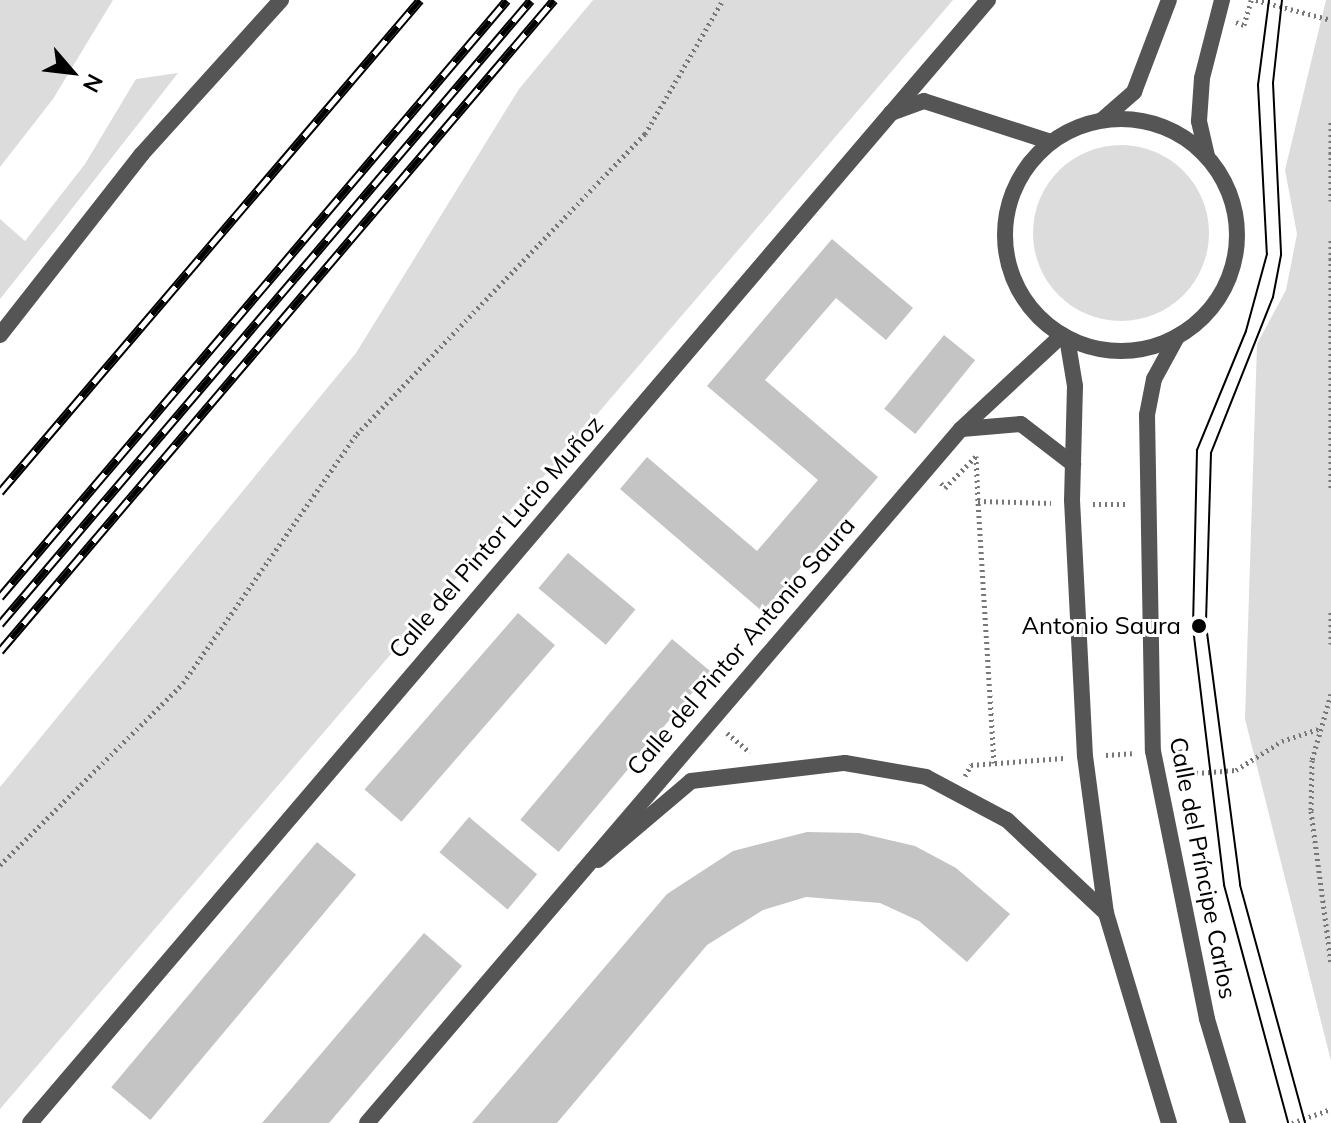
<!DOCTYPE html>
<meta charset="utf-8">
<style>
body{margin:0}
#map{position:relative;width:1331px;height:1123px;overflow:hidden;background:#fff;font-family:Mulish,sans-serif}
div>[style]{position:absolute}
.green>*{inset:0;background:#dcdcdc}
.round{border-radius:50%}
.building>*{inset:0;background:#c4c4c4;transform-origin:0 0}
.path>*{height:5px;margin-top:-2.5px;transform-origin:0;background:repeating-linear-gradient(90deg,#777 0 2px,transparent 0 6px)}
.service>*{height:16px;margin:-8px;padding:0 8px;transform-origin:8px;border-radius:8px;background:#555}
.minor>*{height:16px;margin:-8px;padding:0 8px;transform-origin:8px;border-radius:8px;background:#555}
.minor>.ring{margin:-8px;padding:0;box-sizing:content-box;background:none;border:16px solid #555;border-radius:50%}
.tram>*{height:2px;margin:-1px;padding:0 1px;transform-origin:1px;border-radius:1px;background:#000}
.rail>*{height:9px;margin-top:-4.5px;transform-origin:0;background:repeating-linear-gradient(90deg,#fff 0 18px,#000 0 36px);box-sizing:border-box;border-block:2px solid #000}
.dots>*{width:22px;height:22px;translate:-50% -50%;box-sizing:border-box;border:4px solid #fff;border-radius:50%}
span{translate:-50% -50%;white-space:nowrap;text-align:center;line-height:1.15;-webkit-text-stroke:6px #fff;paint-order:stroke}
.street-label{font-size:24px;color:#000}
.poi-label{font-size:24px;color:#000}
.right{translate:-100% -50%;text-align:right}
.north{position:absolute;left:32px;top:32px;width:80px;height:80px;-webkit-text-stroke:6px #fff;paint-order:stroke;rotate:118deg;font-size:22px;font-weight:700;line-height:32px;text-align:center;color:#000}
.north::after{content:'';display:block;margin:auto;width:28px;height:36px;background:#000;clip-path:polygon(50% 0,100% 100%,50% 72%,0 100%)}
</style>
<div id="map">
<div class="green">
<i style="clip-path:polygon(0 0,113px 0,53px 99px,0 167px)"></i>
<i style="clip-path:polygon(593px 0,953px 0,0 1109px,0 787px,356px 353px,519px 89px)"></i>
<i style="clip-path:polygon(1326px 0,1331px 0,1331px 1061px,1245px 719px,1257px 344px,1286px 290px,1297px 234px,1285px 170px)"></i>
<i style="clip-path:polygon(178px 73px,56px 229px,0 299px,0 219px,25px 241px,85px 164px,136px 79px)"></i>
<i class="round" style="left:1033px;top:145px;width:176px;height:176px"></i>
</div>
<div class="building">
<i style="clip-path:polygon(832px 239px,913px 308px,886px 340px,836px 298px,765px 380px,878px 477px,763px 612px,620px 489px,647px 457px,757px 551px,818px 480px,707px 386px)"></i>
<i style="left:944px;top:335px;width:40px;height:95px;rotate:39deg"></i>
<i style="left:568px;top:553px;width:88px;height:46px;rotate:40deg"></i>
<i style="left:518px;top:613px;width:49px;height:234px;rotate:41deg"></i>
<i style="left:672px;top:639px;width:50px;height:236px;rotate:40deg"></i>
<i style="left:469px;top:817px;width:89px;height:46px;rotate:40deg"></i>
<i style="clip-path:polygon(807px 832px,859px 833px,915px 846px,956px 868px,1010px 914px,967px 962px,919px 921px,880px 903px,806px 897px,763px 910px,707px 945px,557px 1123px,472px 1123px,667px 894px,733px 851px)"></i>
<i style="left:317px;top:842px;width:51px;height:320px;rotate:40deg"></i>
<i style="clip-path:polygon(424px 933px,462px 966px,329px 1123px,262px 1123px)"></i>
</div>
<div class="path">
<i style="left:1256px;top:0;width:78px;rotate:14.9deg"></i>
<i style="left:1236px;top:22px;width:9px;rotate:21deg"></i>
<i style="left:1244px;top:25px;width:26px;rotate:-74deg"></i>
<i style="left:1331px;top:122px;width:79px;rotate:90deg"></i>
<i style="left:1331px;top:240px;width:249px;rotate:90deg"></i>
<i style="left:941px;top:483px;width:6px;rotate:51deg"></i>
<i style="left:945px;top:488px;width:45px;rotate:-45.9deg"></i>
<i style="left:976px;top:456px;width:45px;rotate:87.5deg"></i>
<i style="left:1093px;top:504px;width:34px"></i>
<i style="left:1331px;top:612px;width:32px;rotate:90deg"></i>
<i style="left:1331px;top:694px;width:69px;rotate:106.1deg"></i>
<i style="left:1312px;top:760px;width:51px;rotate:91.1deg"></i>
<i style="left:1311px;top:811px;width:152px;rotate:82.5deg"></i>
<i style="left:727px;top:733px;width:30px;rotate:40deg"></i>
<i style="left:1174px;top:749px;width:6px"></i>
<i style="left:1180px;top:749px;width:25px;rotate:81deg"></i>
<i style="left:1184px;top:774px;width:52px;rotate:-4.4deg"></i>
<i style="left:1236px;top:770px;width:54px;rotate:-32.2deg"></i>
<i style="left:1282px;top:741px;width:41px;rotate:-18.4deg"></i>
<i style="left:1106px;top:755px;width:26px;rotate:-4deg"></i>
<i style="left:994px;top:763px;width:262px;rotate:-93.5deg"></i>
<i style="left:978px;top:501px;width:73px;rotate:1.6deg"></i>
<i style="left:965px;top:776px;width:13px;rotate:-61deg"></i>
<i style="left:971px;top:765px;width:93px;rotate:-4.3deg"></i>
<i style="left:0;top:865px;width:258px;rotate:-44.8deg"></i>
<i style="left:183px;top:683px;width:304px;rotate:-55.1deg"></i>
<i style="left:357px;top:434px;width:416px;rotate:-46.2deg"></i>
<i style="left:645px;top:134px;width:155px;rotate:-59.8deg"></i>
<i style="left:1292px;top:1123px;width:41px;rotate:-19.7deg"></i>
</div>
<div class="service">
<i style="left:0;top:335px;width:229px;rotate:-51.9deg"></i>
<i style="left:141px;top:155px;width:209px;rotate:-47.9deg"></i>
</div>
<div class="minor">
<i style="left:893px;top:111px;width:146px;rotate:-49.4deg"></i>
<i class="ring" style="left:1005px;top:119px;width:216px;height:216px"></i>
<i style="left:1102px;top:120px;width:43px;rotate:-41.2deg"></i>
<i style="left:1134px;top:92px;width:98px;rotate:-69.2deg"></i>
<i style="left:1207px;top:156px;width:36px;rotate:-103deg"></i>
<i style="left:1199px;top:121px;width:43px;rotate:-86deg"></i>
<i style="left:1202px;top:78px;width:81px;rotate:-75.6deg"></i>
<i style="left:1177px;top:337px;width:48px;rotate:118.7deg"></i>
<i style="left:1154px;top:379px;width:37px;rotate:101deg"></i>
<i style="left:1147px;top:415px;width:336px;rotate:89deg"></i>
<i style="left:1153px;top:751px;width:273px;rotate:78.6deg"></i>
<i style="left:1207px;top:1019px;width:109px;rotate:73.4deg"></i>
<i style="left:1067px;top:338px;width:49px;rotate:80.5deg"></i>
<i style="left:1075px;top:386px;width:114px;rotate:91.5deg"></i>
<i style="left:1072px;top:500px;width:256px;rotate:87.1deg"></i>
<i style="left:1085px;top:756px;width:158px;rotate:82.4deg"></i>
<i style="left:1106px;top:913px;width:219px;rotate:73.3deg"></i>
<i style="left:962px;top:429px;width:59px;rotate:-4.8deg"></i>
<i style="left:1021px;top:424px;width:66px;rotate:37.6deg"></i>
<i style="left:598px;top:860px;width:122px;rotate:-40.3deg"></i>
<i style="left:691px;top:781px;width:155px;rotate:-6.7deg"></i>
<i style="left:845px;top:763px;width:82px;rotate:9.8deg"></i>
<i style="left:926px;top:777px;width:92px;rotate:28deg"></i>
<i style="left:1007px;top:820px;width:136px;rotate:43.2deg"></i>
<i style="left:30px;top:1123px;width:1327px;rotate:-49.55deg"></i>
<i style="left:891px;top:113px;width:35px;rotate:-20deg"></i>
<i style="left:924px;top:101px;width:133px;rotate:17.9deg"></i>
<i style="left:367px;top:1123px;width:913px;rotate:-49.44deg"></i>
<i style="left:961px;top:429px;width:138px;rotate:-42.9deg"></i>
</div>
<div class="tram">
<i style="left:1269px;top:0;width:86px;rotate:97.4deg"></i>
<i style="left:1258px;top:85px;width:169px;rotate:87deg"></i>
<i style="left:1267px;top:254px;width:80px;rotate:105.3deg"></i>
<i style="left:1246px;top:331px;width:129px;rotate:112.4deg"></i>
<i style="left:1197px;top:450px;width:178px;rotate:91.3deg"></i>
<i style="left:1193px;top:628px;width:259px;rotate:83.1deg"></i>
<i style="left:1224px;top:885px;width:246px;rotate:74.9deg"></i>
<i style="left:1282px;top:0;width:83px;rotate:96.2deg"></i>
<i style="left:1273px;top:83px;width:172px;rotate:87.3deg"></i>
<i style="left:1281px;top:255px;width:43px;rotate:100.8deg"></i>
<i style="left:1273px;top:297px;width:168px;rotate:111.7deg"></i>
<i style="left:1211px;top:453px;width:172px;rotate:91.7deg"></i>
<i style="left:1206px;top:625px;width:262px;rotate:82.5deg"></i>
<i style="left:1240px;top:885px;width:247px;rotate:74.7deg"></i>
</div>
<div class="rail">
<i style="left:0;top:492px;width:647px;rotate:-49.51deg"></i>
<i style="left:0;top:597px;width:783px;rotate:-49.66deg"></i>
<i style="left:0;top:624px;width:819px;rotate:-49.6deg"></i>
<i style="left:0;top:651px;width:855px;rotate:-49.6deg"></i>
</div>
<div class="dots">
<i style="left:1199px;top:626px;background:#000"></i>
</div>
<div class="street-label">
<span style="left:496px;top:537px;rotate:-49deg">Calle del Pintor Lucio Muñoz</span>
<span style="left:741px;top:646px;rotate:-49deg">Calle del Pintor Antonio Saura</span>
<span style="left:1203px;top:868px;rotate:79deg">Calle del Príncipe Carlos</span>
</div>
<div class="poi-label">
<span class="right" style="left:1181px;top:626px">Antonio Saura</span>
</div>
<div class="north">N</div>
</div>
